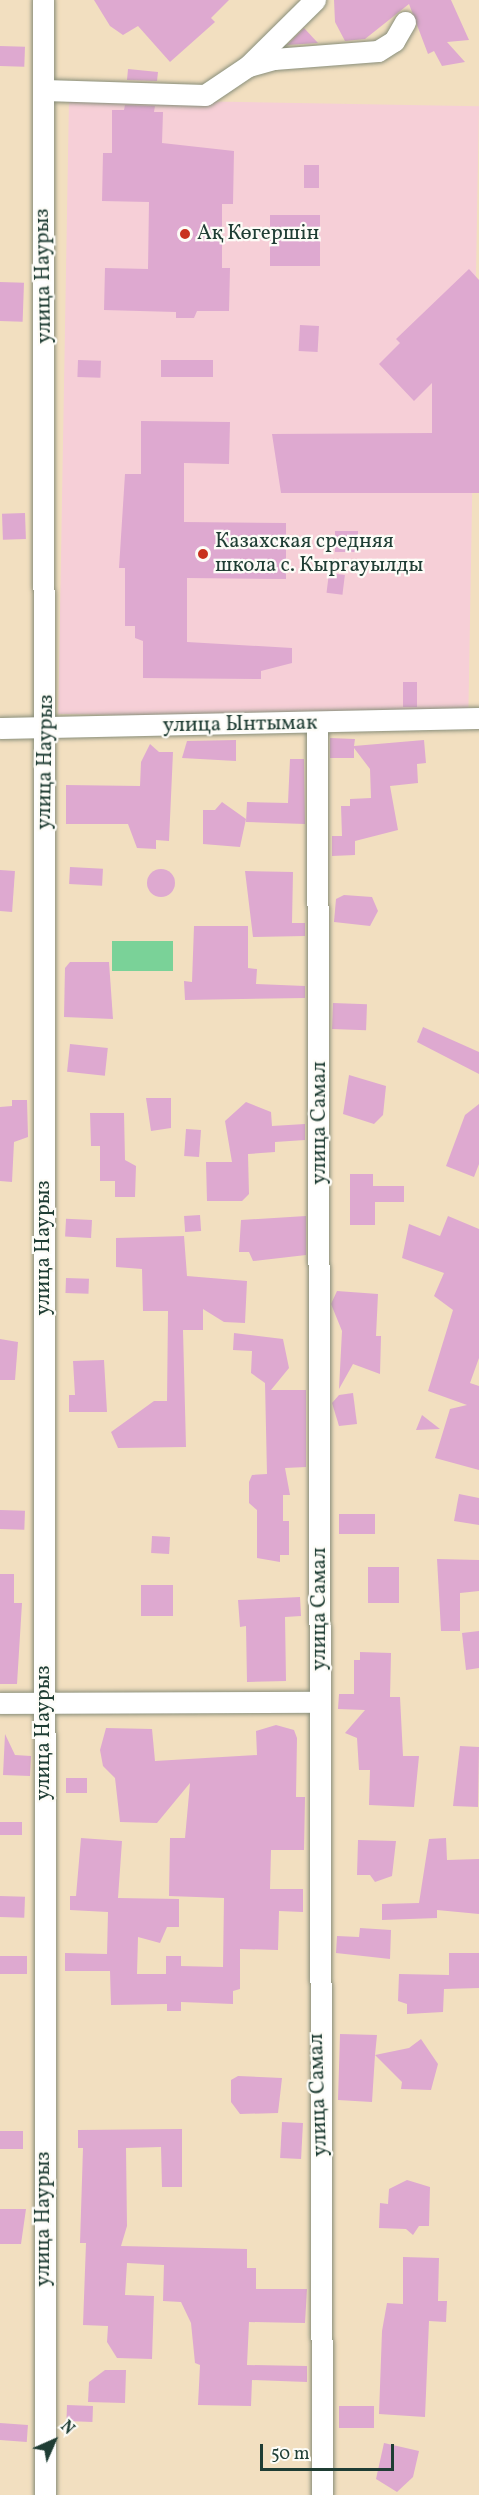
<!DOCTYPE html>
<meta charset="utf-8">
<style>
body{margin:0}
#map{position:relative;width:479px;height:2495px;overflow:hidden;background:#f2dfc0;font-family:Vollkorn,serif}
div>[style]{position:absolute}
.built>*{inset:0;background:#f6cfd7;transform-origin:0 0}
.green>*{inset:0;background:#7ad298;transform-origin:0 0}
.building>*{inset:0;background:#dea9d0;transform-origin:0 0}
.round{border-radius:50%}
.roads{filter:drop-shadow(0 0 2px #888e7a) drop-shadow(0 0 2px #888e7a)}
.minor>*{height:21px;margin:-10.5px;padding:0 10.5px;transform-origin:10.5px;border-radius:10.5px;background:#fff}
.dots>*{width:16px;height:16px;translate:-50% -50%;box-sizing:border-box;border:3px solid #fdfcf7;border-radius:50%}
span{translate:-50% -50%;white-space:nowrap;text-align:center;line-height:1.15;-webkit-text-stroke:4.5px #fdfcf7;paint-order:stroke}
.poi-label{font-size:21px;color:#1f3d34}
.left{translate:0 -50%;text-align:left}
.street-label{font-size:21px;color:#1f3d34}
.north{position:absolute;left:24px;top:2411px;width:60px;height:60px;-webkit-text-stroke:4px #fdfcf7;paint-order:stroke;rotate:45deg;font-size:16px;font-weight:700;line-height:24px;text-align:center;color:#1f3d34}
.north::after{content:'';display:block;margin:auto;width:21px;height:27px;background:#1f3d34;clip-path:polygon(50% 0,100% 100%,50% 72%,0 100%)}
.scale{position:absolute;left:260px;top:2444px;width:134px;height:27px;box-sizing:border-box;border:3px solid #1f3d34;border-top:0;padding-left:8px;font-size:18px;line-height:21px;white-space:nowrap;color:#1f3d34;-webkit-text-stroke:4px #fdfcf7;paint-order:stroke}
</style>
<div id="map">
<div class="built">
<i style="left:69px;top:99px;width:410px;height:615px;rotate:1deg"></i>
</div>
<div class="green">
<i style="left:112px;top:941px;width:61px;height:30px"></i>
</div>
<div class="building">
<i style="clip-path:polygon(94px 0,229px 0,211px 18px,215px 22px,170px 62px,138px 26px,123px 35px,110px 26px)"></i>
<i style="clip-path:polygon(334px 0,451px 0,469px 40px,447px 42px,465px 62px,442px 66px,434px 51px,428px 54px,409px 4px,365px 39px,345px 41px,335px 22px)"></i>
<i style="clip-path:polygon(304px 28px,318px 43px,287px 45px)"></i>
<i style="left:0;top:46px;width:25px;height:20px;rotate:2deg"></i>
<i style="clip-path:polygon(128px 69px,158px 72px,157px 81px,127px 80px)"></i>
<i style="clip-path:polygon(125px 105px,155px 106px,154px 112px,163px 112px,162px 143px,234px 151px,233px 204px,222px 204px,222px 268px,230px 268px,229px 311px,197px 311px,194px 318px,176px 318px,176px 312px,104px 310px,105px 268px,148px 269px,149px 202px,102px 201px,103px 153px,112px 153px,112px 110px,124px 110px)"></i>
<i style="left:304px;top:165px;width:15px;height:23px"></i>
<i style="left:270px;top:215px;width:50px;height:51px"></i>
<i style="clip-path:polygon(469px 269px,479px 280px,479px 493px,281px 493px,272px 434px,432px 433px,432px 383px,414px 401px,379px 364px,400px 343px,396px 339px)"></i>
<i style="left:0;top:282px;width:24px;height:39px;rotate:2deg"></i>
<i style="left:300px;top:325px;width:19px;height:26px;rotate:3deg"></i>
<i style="left:78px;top:360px;width:23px;height:17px;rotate:2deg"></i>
<i style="left:161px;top:360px;width:52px;height:17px"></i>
<i style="clip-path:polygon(141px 421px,230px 422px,229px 464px,184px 463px,184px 522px,286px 523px,286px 579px,187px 578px,187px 642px,292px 648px,292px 663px,261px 671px,261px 679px,143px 678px,143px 641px,135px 638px,135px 626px,125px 626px,125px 568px,119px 568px,125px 474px,141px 474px)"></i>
<i style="left:25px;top:513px;width:26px;height:23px;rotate:88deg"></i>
<i style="left:358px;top:531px;width:21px;height:23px;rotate:90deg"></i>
<i style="left:329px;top:573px;width:16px;height:20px;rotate:7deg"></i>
<i style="left:403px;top:682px;width:14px;height:25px"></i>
<i style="clip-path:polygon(330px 738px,355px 739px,354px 746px,424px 740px,426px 763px,417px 764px,418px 783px,390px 786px,398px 830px,355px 841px,355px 855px,332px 856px,332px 836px,342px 836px,341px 806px,350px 806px,350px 799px,371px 798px,370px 769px,354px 748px,354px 758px,330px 758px)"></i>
<i style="clip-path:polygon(236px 740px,236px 761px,182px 758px,187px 741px)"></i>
<i style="clip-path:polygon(150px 744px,159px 752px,173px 752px,169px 841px,156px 840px,156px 849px,137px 848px,128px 824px,66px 824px,66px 785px,140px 786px,141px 762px)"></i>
<i style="clip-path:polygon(290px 759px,304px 759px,305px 824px,246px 822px,247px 802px,288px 803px)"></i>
<i style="clip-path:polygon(222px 802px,246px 819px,240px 847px,203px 844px,203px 810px,215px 810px)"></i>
<i style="left:70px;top:867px;width:33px;height:17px;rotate:3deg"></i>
<i class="round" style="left:147px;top:869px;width:28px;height:28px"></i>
<i style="left:0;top:870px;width:15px;height:41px;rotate:4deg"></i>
<i style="clip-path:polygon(245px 871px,293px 872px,292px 923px,305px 923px,305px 936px,253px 937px)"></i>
<i style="clip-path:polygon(344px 895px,372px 897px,378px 911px,370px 926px,334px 922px,336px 899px)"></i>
<i style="clip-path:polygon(194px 926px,248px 926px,248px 968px,257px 969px,256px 984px,305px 986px,305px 998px,185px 1000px,184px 981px,192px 982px)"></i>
<i style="clip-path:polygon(70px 962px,109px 962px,113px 1019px,64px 1017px,65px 968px)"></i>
<i style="left:333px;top:1003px;width:34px;height:26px;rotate:2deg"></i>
<i style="clip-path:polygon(423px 1027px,479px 1052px,479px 1074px,417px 1042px)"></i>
<i style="left:70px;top:1044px;width:38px;height:28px;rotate:6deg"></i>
<i style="clip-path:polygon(349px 1075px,386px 1086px,383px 1115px,374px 1124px,343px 1114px)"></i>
<i style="clip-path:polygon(146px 1098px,171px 1098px,171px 1128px,151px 1131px)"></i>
<i style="clip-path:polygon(12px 1100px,27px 1100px,28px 1137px,14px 1142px,12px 1182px,0 1181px,0 1107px,12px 1106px)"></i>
<i style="clip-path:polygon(246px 1102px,271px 1112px,272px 1126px,305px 1124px,305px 1140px,275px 1142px,275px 1152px,248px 1154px,249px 1194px,242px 1201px,207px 1201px,206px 1162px,232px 1162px,225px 1121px)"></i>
<i style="clip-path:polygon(479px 1104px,479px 1164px,474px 1177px,446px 1166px,465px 1115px)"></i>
<i style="clip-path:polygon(90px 1113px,124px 1113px,125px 1160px,136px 1166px,135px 1197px,115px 1197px,115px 1181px,100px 1181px,100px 1146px,91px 1146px)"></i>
<i style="left:186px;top:1129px;width:15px;height:27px;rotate:4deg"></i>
<i style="clip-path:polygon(350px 1174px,373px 1174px,373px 1186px,404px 1186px,404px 1202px,375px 1202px,375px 1225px,350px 1225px)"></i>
<i style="left:200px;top:1215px;width:16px;height:16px;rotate:86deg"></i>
<i style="clip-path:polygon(306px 1216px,306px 1255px,253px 1261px,249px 1252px,239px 1252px,241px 1220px)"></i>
<i style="clip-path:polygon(448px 1216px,479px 1229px,479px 1358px,470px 1383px,479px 1386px,479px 1470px,435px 1458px,450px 1409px,467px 1405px,428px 1391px,453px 1310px,434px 1296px,444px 1273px,402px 1258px,409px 1224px,440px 1236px)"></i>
<i style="left:92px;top:1220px;width:18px;height:26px;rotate:93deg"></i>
<i style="clip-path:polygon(184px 1236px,187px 1276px,247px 1281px,245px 1323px,224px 1322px,203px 1309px,203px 1330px,183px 1330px,186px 1447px,118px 1448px,111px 1432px,154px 1401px,167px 1401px,168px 1311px,143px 1311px,142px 1269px,116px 1267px,116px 1238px)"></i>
<i style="left:66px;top:1278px;width:23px;height:15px;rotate:2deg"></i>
<i style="clip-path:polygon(337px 1291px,378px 1294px,376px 1336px,381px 1336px,380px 1374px,353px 1364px,339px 1389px,342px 1331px,331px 1304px)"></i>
<i style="clip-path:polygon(234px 1333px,283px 1339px,289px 1368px,271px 1390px,306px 1390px,306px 1467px,285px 1468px,290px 1495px,283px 1495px,283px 1521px,289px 1521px,289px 1555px,280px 1555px,280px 1562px,257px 1558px,257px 1510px,249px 1503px,249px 1482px,252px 1475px,267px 1474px,265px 1383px,251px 1373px,252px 1351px,233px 1350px)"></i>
<i style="clip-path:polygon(0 1339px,18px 1342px,15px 1380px,0 1380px)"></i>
<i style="clip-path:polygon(104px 1360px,107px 1412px,69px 1412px,69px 1395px,75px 1395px,73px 1361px)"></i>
<i style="clip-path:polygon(353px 1393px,357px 1424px,339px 1426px,332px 1403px,339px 1395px)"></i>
<i style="clip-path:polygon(422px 1415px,440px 1429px,416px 1430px)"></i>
<i style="clip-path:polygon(459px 1494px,479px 1498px,479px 1525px,454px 1521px)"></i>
<i style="left:0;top:1510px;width:25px;height:19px;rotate:2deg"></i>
<i style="left:339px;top:1514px;width:36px;height:20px"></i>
<i style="left:152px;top:1536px;width:18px;height:17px;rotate:3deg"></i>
<i style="clip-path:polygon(437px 1559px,479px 1560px,479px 1591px,460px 1593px,460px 1631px,441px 1631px)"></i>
<i style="left:368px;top:1567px;width:31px;height:36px"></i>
<i style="clip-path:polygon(0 1574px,14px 1574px,14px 1603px,22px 1603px,17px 1684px,0 1684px)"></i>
<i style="left:141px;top:1585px;width:32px;height:31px"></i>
<i style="clip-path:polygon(300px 1597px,301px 1616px,285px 1617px,286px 1681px,247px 1682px,246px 1626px,240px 1627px,238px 1600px)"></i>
<i style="clip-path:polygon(479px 1631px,479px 1668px,466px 1670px,462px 1633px)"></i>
<i style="clip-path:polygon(360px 1652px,391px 1653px,390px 1697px,400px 1697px,403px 1756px,419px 1756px,414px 1807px,369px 1805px,370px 1770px,359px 1770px,357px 1738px,345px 1733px,365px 1710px,338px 1709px,339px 1694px,354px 1694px,354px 1660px,360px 1660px)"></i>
<i style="clip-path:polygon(276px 1725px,294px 1730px,297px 1738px,296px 1797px,305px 1797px,304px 1850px,271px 1850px,270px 1889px,303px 1889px,303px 1912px,279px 1911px,278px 1950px,240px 1949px,240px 1989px,233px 1991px,233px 2004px,181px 2002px,181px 2011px,167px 2011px,167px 2004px,111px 2005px,110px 1971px,65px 1971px,65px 1953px,107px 1954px,108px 1912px,70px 1910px,70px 1896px,76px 1896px,81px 1838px,122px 1841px,118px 1898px,179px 1899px,179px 1927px,167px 1927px,160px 1943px,138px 1937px,137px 1974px,166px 1974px,166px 1956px,181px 1956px,181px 1966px,223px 1967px,224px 1898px,169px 1896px,170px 1838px,185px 1838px,190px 1783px,157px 1823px,120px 1822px,115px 1778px,103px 1766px,100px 1750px,106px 1728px,152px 1729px,155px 1761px,257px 1755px,256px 1731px)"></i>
<i style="clip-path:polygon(5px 1734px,15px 1755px,31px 1756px,30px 1776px,3px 1775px)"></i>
<i style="clip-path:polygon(460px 1746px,479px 1747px,478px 1807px,453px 1806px)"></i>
<i style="left:87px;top:1778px;width:15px;height:21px;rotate:90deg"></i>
<i style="left:0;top:1822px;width:22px;height:13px"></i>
<i style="clip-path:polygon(446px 1838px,447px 1860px,479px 1859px,479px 1914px,437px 1910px,437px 1918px,382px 1920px,382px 1904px,419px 1903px,429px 1839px)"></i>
<i style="clip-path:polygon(358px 1840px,396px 1841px,392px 1876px,375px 1882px,370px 1875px,357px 1875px)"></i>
<i style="left:0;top:1896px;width:25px;height:21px;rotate:2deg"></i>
<i style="clip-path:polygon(360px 1928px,391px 1930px,390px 1959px,336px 1953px,337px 1936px,359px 1937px)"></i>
<i style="clip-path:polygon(449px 1953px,479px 1953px,479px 1988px,444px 1989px,443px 2012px,407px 2014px,407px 2004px,398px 2001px,399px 1974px,449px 1975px)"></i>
<i style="left:0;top:1956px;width:27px;height:18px"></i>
<i style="clip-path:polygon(340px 2034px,377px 2035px,375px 2055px,409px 2048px,421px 2039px,438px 2064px,431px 2090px,401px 2089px,402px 2082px,375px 2055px,372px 2102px,338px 2100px)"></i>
<i style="clip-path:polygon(238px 2076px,282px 2078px,278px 2113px,240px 2114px,231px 2102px,231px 2080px)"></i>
<i style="left:282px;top:2122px;width:21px;height:36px;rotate:3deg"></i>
<i style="clip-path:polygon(182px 2129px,182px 2187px,162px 2187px,161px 2147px,126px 2148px,127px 2226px,121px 2246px,247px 2249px,247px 2268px,256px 2268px,256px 2289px,307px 2289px,305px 2323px,249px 2322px,247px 2365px,307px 2366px,307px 2382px,252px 2380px,251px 2406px,198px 2405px,200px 2365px,195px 2363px,191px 2323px,181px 2302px,163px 2301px,164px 2265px,127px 2263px,125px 2295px,154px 2296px,152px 2359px,117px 2358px,107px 2342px,108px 2326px,83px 2325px,86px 2243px,80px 2243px,83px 2148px,78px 2148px,78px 2130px)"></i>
<i style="left:0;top:2131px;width:23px;height:18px"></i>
<i style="clip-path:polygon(407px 2180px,430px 2187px,429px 2226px,419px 2226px,413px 2235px,406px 2229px,379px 2228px,380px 2203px,388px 2204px,389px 2189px)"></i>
<i style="clip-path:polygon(0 2209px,26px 2209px,21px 2244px,0 2244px)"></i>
<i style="clip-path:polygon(403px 2257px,439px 2258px,438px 2301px,447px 2301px,446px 2322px,429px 2321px,425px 2417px,379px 2414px,382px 2331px,387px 2303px,403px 2304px)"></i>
<i style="clip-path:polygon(105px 2370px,126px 2370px,125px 2403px,88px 2402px,89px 2382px)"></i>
<i style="left:67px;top:2405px;width:26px;height:16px;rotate:2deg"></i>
<i style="left:374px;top:2406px;width:22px;height:35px;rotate:90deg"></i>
<i style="left:0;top:2423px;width:28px;height:17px;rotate:4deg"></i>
<i style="clip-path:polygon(384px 2443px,419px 2451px,413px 2477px,397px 2492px,376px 2479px)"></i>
</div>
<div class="roads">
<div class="minor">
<i style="left:43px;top:0;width:2495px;rotate:89.95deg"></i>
<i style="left:249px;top:66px;width:26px;rotate:-16deg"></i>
<i style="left:274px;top:59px;width:104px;rotate:-4.4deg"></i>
<i style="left:378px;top:51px;width:19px;rotate:-32deg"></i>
<i style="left:394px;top:41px;width:22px;rotate:-60deg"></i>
<i style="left:44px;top:90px;width:161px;rotate:1.8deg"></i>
<i style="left:205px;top:95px;width:52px;rotate:-34deg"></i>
<i style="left:248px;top:66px;width:94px;rotate:-44.6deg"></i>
<i style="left:317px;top:724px;width:1771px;rotate:89.84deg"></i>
<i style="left:0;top:728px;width:479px;rotate:-1.2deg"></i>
<i style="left:0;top:1703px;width:320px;rotate:-0.2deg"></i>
</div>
</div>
<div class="dots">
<i style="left:185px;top:234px;background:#c8321e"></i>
<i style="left:203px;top:554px;background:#c8321e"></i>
</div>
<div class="poi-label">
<span class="left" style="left:197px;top:234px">Ақ Көгершін</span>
<span class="left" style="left:215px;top:554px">Казахская средняя<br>школа с. Кыргауылды</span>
</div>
<div class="street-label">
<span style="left:44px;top:276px;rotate:-91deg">улица Наурыз</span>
<span style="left:240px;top:725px;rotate:-1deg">улица Ынтымак</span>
<span style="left:46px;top:762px;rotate:-89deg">улица Наурыз</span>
<span style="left:320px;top:1123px;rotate:-90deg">улица Самал</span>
<span style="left:44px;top:1248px;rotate:-90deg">улица Наурыз</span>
<span style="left:320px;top:1609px;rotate:-90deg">улица Самал</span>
<span style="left:44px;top:1733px;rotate:-90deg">улица Наурыз</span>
<span style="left:319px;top:2095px;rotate:-92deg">улица Самал</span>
<span style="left:44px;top:2219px;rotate:-90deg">улица Наурыз</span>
</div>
<div class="north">N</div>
<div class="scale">50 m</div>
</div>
